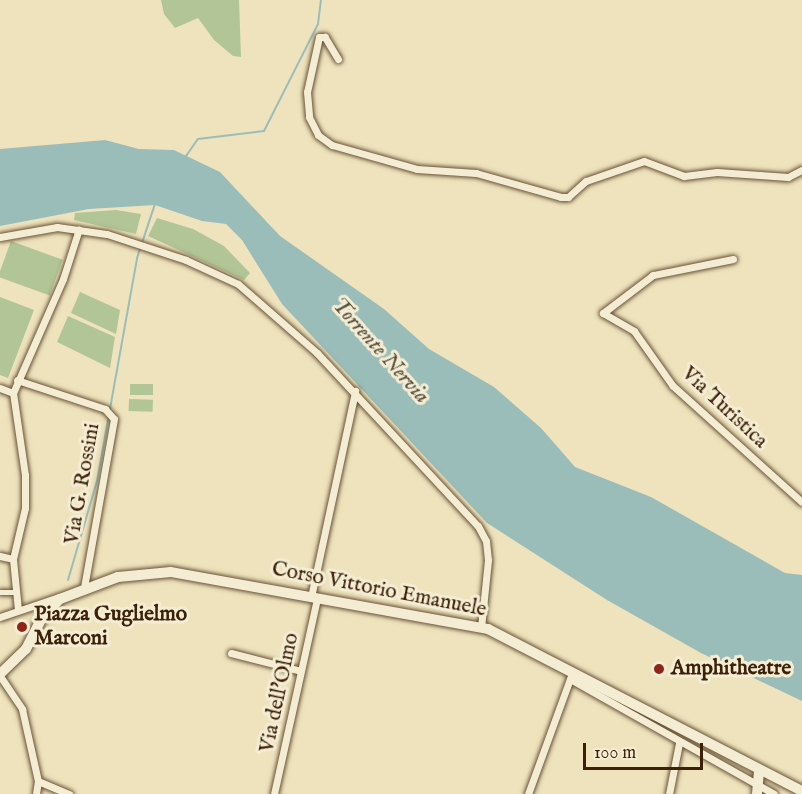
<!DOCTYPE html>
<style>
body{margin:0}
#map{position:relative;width:802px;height:794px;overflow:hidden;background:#eee3bd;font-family:"IM FELL English",serif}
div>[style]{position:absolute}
.green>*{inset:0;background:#b2c596;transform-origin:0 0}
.water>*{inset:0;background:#9bbdb9}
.stream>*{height:2px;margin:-1px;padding:0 1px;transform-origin:1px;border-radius:1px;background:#9bbdb9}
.roads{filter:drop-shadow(0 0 2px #685236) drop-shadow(0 0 2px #685236)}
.pedestrian>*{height:5px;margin:-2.5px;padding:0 2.5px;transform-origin:2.5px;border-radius:2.5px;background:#f4edd4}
.minor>*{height:7px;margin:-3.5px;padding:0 3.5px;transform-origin:3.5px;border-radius:3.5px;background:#f4edd4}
.secondary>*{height:10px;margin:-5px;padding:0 5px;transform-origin:5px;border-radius:5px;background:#f4edd4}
.dots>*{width:16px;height:16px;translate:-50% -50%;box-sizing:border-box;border:3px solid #f4edd4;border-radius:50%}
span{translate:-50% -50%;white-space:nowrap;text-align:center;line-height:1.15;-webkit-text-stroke:6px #f4edd4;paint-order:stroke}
.street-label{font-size:21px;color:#3c2109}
.poi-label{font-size:21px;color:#3c2109;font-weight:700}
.left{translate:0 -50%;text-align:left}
.water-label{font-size:22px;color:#58503e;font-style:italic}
.scale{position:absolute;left:583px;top:743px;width:120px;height:27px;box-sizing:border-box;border:3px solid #3c2109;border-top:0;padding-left:8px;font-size:18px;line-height:21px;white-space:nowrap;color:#3c2109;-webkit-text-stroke:4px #f4edd4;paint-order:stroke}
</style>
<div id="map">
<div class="green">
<i style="clip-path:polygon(161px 0,239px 0,241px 57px,233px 56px,214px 40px,198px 18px,175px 28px,164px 14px)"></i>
<i style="clip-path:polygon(116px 210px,141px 214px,136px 234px,74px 220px,75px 213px)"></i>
<i style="clip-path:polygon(157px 218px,193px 229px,224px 246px,250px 273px,244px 280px,148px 236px)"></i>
<i style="left:11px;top:241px;width:55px;height:38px;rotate:20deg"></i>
<i style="clip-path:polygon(80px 292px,120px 310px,116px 334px,71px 313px)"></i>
<i style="clip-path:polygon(0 297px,34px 310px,8px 378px,0 375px)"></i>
<i style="clip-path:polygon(68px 316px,115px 337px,110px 368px,57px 342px)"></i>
<i style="left:130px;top:384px;width:23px;height:11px"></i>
<i style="left:129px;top:399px;width:24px;height:12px;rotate:2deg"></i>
</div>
<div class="water">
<i style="clip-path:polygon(105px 140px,139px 149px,174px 150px,220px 172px,280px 236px,384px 309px,429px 349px,494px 387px,541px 428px,575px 467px,651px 497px,785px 573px,802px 575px,802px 701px,701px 653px,607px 600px,487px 523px,282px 304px,242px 240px,226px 224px,202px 221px,155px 205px,89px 209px,0 226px,0 149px)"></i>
</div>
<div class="stream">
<i style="left:186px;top:156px;width:21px;rotate:-55deg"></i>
<i style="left:198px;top:139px;width:66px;rotate:-6.9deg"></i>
<i style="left:264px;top:131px;width:120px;rotate:-63.2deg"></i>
<i style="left:318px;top:24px;width:24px;rotate:-83deg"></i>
<i style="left:68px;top:580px;width:103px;rotate:-73.7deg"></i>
<i style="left:97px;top:481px;width:227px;rotate:-79.8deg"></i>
<i style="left:137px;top:258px;width:57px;rotate:-71.6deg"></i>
</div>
<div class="roads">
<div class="pedestrian">
<i style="left:0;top:592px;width:16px"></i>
</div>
<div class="minor">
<i style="left:338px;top:59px;width:26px;rotate:-121deg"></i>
<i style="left:325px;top:37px;width:6px;rotate:180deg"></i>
<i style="left:319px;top:37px;width:56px;rotate:102.3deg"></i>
<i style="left:307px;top:92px;width:25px;rotate:85deg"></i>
<i style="left:309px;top:117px;width:20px;rotate:63deg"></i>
<i style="left:318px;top:135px;width:17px;rotate:36deg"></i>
<i style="left:332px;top:145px;width:88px;rotate:15.8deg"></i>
<i style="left:417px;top:169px;width:59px;rotate:3.9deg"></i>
<i style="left:476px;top:173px;width:88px;rotate:15.8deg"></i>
<i style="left:561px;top:197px;width:7px"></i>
<i style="left:568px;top:197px;width:24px;rotate:-42deg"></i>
<i style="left:586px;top:181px;width:61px;rotate:-19deg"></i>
<i style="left:644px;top:161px;width:43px;rotate:20.6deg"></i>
<i style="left:684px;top:176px;width:33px;rotate:-7deg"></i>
<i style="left:717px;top:172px;width:71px;rotate:4deg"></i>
<i style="left:788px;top:177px;width:16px;rotate:-27deg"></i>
<i style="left:0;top:237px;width:58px;rotate:-10deg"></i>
<i style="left:57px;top:227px;width:50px;rotate:8deg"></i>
<i style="left:107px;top:234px;width:83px;rotate:18.2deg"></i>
<i style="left:186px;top:260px;width:57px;rotate:24.8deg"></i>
<i style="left:238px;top:284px;width:105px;rotate:41.1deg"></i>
<i style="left:317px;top:353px;width:236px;rotate:47.1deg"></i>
<i style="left:478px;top:526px;width:17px;rotate:62deg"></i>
<i style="left:486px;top:541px;width:19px;rotate:84deg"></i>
<i style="left:488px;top:560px;width:68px;rotate:95.9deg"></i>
<i style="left:733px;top:259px;width:82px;rotate:168.7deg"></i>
<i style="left:653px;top:275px;width:63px;rotate:142.8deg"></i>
<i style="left:603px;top:313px;width:36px;rotate:30deg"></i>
<i style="left:634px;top:331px;width:67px;rotate:54.7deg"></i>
<i style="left:673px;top:386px;width:173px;rotate:42deg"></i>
<i style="left:17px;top:380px;width:93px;rotate:18.2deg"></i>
<i style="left:105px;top:409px;width:13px;rotate:48deg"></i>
<i style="left:114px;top:419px;width:172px;rotate:100.1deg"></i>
<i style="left:0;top:388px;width:14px;rotate:21deg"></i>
<i style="left:0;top:556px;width:13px;rotate:13deg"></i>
<i style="left:311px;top:597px;width:211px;rotate:-77.9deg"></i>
<i style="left:18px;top:610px;width:51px;rotate:-95.6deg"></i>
<i style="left:13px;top:559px;width:52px;rotate:-76.8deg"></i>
<i style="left:25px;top:508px;width:33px;rotate:-90deg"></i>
<i style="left:25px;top:475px;width:83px;rotate:-98.3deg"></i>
<i style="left:13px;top:393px;width:124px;rotate:-66.3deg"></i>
<i style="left:63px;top:279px;width:52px;rotate:-72.3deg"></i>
<i style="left:0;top:617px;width:62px;rotate:-18.7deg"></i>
<i style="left:231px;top:653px;width:72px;rotate:14.4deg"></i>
<i style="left:0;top:676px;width:40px;rotate:56deg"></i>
<i style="left:22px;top:709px;width:74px;rotate:77.5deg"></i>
<i style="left:38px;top:781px;width:13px;rotate:99deg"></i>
<i style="left:570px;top:679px;width:234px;rotate:29.4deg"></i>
<i style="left:38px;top:781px;width:34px;rotate:23deg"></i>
<i style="left:274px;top:794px;width:201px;rotate:-77.6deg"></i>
<i style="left:528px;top:794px;width:126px;rotate:-70deg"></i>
<i style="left:669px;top:794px;width:52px;rotate:-78.9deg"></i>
</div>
<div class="secondary">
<i style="left:0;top:674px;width:36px;rotate:-44deg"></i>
<i style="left:26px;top:649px;width:31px;rotate:-63deg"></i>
<i style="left:40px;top:621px;width:30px;rotate:-48deg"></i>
<i style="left:60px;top:599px;width:62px;rotate:-20.8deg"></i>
<i style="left:118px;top:577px;width:53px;rotate:-5.4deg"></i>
<i style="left:171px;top:572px;width:322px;rotate:10.2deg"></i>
<i style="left:488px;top:629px;width:353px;rotate:27.3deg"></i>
<i style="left:757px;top:794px;width:23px;rotate:-85deg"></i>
</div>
</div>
<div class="dots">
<i style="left:22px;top:627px;background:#8f2418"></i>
<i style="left:659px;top:669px;background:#8f2418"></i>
</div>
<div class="street-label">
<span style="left:724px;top:408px;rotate:43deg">Via Turistica</span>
<span style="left:83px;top:484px;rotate:-80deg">Via G. Rossini</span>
<span style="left:379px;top:590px;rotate:11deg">Corso Vittorio Emanuele</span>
<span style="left:280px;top:693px;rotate:-78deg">Via dell'Olmo</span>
</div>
<div class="poi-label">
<span class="left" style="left:34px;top:627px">Piazza Guglielmo<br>Marconi</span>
<span class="left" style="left:671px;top:669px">Amphitheatre</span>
</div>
<div class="water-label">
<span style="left:380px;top:351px;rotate:48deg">Torrente Nervia</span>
</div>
<div class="scale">100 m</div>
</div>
